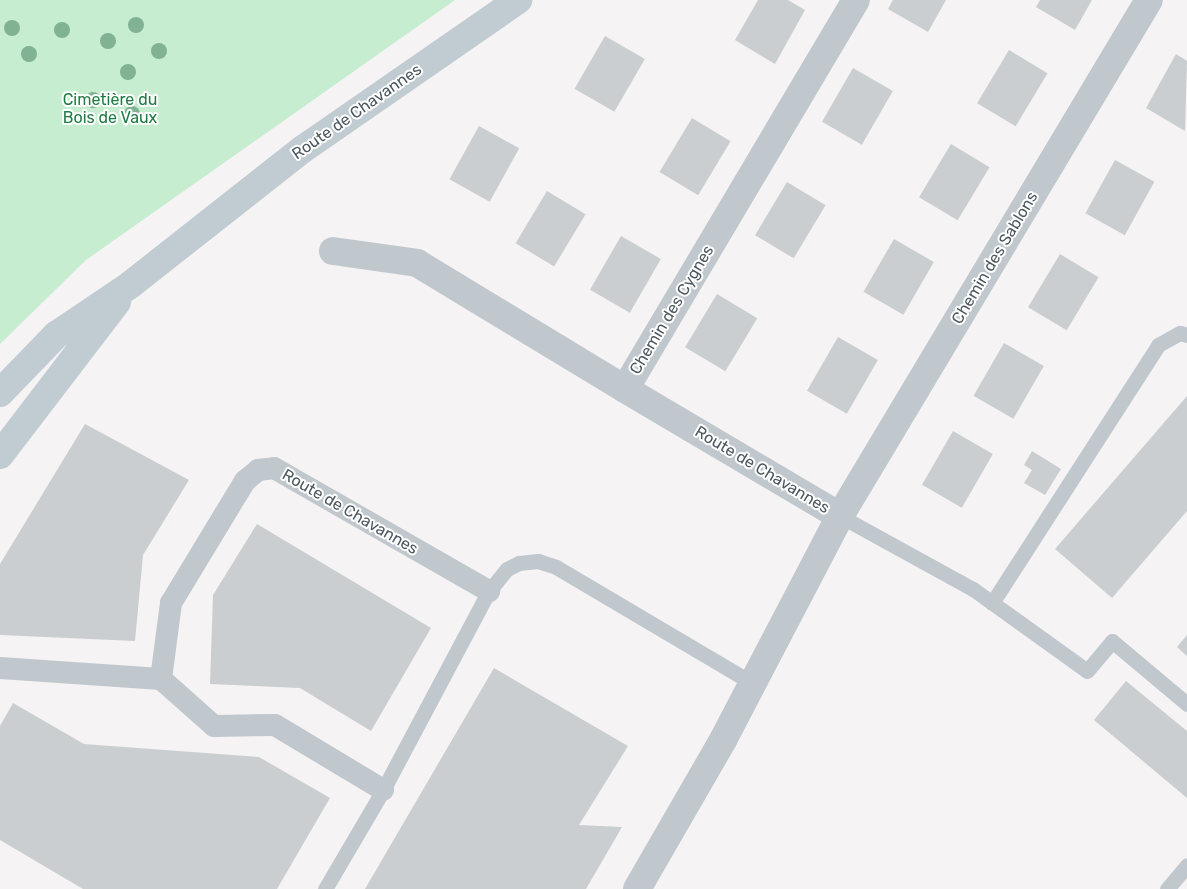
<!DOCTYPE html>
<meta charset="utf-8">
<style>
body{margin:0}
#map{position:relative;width:1187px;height:889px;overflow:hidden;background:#f5f3f3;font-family:Rubik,sans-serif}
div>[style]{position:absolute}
.green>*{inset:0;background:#c7edd1}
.building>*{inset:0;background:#caced1;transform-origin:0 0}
.service>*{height:15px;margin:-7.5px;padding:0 7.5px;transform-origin:7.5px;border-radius:7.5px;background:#c0c8ce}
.pedestrian>*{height:22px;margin:-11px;padding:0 11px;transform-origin:11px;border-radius:11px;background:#c0c8ce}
.minor>*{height:28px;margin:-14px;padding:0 14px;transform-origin:14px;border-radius:14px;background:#c0c8ce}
.secondary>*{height:28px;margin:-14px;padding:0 14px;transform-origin:14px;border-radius:14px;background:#c1cbd2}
.trees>*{width:16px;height:16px;margin:-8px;border-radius:50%;background:#80b293}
span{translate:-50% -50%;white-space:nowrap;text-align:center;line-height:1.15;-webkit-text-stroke:4px #fff;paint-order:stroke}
.park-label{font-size:16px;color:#207c44}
.street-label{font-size:16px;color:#4c585f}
</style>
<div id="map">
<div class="green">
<i style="clip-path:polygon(0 0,455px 0,86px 260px,0 344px)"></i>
</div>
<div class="building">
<i style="clip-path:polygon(758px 0,788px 0,805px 10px,775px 64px,735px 40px)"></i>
<i style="clip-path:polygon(893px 0,946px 0,928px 32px,888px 9px)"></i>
<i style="clip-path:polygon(1040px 0,1092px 0,1075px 30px,1036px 7px)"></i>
<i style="left:605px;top:36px;width:46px;height:61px;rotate:30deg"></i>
<i style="left:1009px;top:50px;width:45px;height:62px;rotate:31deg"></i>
<i style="clip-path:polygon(1176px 54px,1187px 61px,1185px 131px,1146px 108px)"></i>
<i style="left:853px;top:68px;width:46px;height:62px;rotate:30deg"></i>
<i style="left:692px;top:118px;width:45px;height:63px;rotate:31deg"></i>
<i style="left:479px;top:126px;width:46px;height:61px;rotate:29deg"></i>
<i style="left:951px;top:144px;width:45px;height:62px;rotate:31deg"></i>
<i style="left:1115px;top:160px;width:45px;height:61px;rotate:29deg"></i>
<i style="left:787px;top:182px;width:45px;height:62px;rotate:31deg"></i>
<i style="left:547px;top:191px;width:45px;height:61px;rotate:31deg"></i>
<i style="left:621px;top:236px;width:46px;height:62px;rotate:30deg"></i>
<i style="left:894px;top:239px;width:46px;height:61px;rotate:30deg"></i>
<i style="left:1060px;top:254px;width:45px;height:62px;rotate:31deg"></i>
<i style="left:717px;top:294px;width:47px;height:62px;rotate:31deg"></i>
<i style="left:838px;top:337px;width:46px;height:62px;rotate:30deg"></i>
<i style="left:1004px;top:343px;width:46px;height:61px;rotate:30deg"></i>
<i style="clip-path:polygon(1187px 396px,1187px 511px,1112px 598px,1055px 549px)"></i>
<i style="clip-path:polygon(85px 424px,189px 480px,143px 555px,135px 641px,0 635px,0 564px)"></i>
<i style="left:953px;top:431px;width:46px;height:62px;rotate:30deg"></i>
<i style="clip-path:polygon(1032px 451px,1061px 469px,1045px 495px,1024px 483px,1032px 470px,1024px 465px)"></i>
<i style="clip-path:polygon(257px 524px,431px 628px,371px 731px,300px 688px,210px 684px,213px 595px)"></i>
<i style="clip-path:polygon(1187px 635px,1187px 656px,1177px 647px)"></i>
<i style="clip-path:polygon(494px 668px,628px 746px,579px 825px,622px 827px,586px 889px,365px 889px)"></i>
<i style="clip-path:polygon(1126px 681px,1187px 731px,1187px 798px,1094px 720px)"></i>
<i style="clip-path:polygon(13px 703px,84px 744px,259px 757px,330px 798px,277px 889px,83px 889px,0 840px,0 726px)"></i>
</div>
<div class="service">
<i style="left:840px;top:516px;width:152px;rotate:28.8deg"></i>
<i style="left:973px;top:589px;width:140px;rotate:35.7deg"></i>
<i style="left:1087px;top:671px;width:39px;rotate:-50deg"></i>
<i style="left:1112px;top:641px;width:98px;rotate:40deg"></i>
<i style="left:992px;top:603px;width:307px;rotate:-57.2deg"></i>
<i style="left:1158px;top:345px;width:25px;rotate:-29deg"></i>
<i style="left:1180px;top:333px;width:7px;rotate:16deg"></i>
<i style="left:325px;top:889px;width:115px;rotate:-59.6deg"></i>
<i style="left:383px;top:790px;width:225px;rotate:-62deg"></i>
<i style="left:489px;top:591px;width:28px;rotate:-51deg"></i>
<i style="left:507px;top:569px;width:13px;rotate:-27deg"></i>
<i style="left:519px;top:563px;width:19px;rotate:-6deg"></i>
<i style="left:538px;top:561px;width:19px;rotate:18deg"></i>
<i style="left:556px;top:567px;width:228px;rotate:30.6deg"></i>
<i style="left:1167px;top:889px;width:31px;rotate:-50deg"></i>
</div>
<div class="pedestrian">
<i style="left:0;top:668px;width:161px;rotate:3.9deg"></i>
<i style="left:161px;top:679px;width:77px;rotate:-82.5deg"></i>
<i style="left:171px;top:603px;width:143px;rotate:-58.8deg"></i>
<i style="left:245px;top:481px;width:17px;rotate:-40deg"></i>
<i style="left:258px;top:470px;width:16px;rotate:-7deg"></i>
<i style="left:274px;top:468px;width:248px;rotate:29.8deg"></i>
<i style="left:161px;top:679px;width:71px;rotate:41.6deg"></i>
<i style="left:214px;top:726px;width:61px;rotate:-0.9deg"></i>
<i style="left:275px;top:725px;width:126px;rotate:31deg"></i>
</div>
<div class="minor">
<i style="left:333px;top:251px;width:85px;rotate:8.1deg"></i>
<i style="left:417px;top:263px;width:243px;rotate:31.2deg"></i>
<i style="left:625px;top:389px;width:452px;rotate:-59.3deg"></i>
<i style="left:625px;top:389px;width:250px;rotate:30.6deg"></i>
<i style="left:637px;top:889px;width:172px;rotate:-60deg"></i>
<i style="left:723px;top:740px;width:253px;rotate:-62.4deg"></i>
<i style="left:840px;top:516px;width:601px;rotate:-59.09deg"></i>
</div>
<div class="secondary">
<i style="left:0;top:393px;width:81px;rotate:-46deg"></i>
<i style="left:56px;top:335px;width:89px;rotate:-34deg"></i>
<i style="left:130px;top:285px;width:220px;rotate:-38.2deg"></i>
<i style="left:303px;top:149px;width:262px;rotate:-34.7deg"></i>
<i style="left:0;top:455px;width:193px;rotate:-52.6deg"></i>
</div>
<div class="trees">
<i style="left:136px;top:25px"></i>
<i style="left:12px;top:28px"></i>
<i style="left:62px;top:30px"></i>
<i style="left:108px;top:41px"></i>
<i style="left:159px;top:51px"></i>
<i style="left:29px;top:54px"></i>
<i style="left:128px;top:72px"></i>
<i style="left:93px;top:100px"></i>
<i style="left:132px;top:114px"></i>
</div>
<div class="park-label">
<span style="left:110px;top:109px">Cimetière du<br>Bois de Vaux</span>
</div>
<div class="street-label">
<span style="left:357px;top:112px;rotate:-35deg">Route de Chavannes</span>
<span style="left:995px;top:258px;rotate:-59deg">Chemin des Sablons</span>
<span style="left:672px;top:310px;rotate:-59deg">Chemin des Cygnes</span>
<span style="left:762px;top:470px;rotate:31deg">Route de Chavannes</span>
<span style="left:350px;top:512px;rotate:30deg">Route de Chavannes</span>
</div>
</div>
